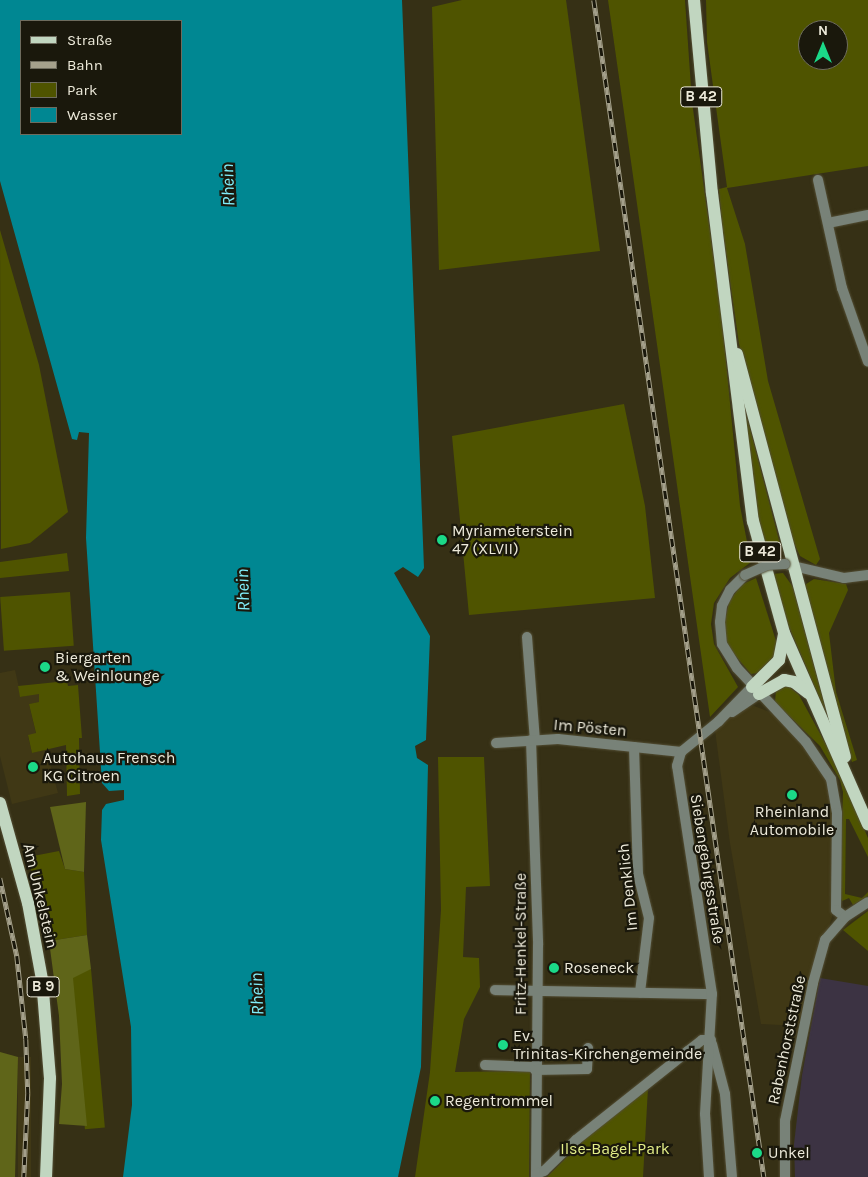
<!DOCTYPE html>
<meta charset="utf-8">
<style>
body{margin:0}
#map{position:relative;width:868px;height:1177px;overflow:hidden;background:#363015;font-family:Karla,sans-serif}
div>[style]{position:absolute}
.built>*{inset:0;background:#403815;transform-origin:0 0}
.industrial>*{inset:0;background:#3c3343}
.green>*{inset:0;background:#4f5400;transform-origin:0 0}
.forest>*{inset:0;background:#5f6519}
.water>*{inset:0;background:#008792}
.roads{filter:drop-shadow(0 0 1px #534e35) drop-shadow(0 0 1px #534e35)}
.minor>*{height:10px;margin:-5px;padding:0 5px;transform-origin:5px;border-radius:5px;background:#788278}
.major>*{height:12px;margin:-6px;padding:0 6px;transform-origin:6px;border-radius:6px;background:#c1d6c0}
.rail>*{height:4.5px;margin-top:-2.25px;transform-origin:0;background:repeating-linear-gradient(90deg,#1a180c 0 8px,#a4a08b 0 16px);box-sizing:border-box;border-block:1px solid #a4a08b}
.bridges{filter:drop-shadow(0 0 1px #534e35) drop-shadow(0 0 1px #534e35)}
.minor-bridge>*{height:10px;margin:-5px;padding:0 5px;transform-origin:5px;border-radius:5px;background:#788278}
.dots>*{width:14px;height:14px;translate:-50% -50%;box-sizing:border-box;border:2px solid #1a180c;border-radius:50%}
span{translate:-50% -50%;white-space:nowrap;text-align:center;line-height:1.15;-webkit-text-stroke:4.5px #1a180c;paint-order:stroke}
.shield-label span{padding:1px 4px;background:#1a180c;border:1px solid;border-radius:4px;-webkit-text-stroke-width:0}
.shield-label{font-size:15px;color:#edeada;font-weight:700}
.poi-label{font-size:16px;color:#edeada}
.left{translate:0 -50%;text-align:left}
.street-label{font-size:16px;color:#edeada}
.park-label{font-size:16px;color:#e3ee88}
.water-label{font-size:18px;color:#81eefa;font-style:italic}
.legend{position:absolute;left:20px;top:20px;width:162px;height:115px;box-sizing:border-box;background:#1a180c;border:1px solid #6e6c5e;margin:0;padding:6px 9px;list-style:none;font-size:15px;color:#edeada}
.legend li{display:flex;align-items:center;gap:10px;height:25px}
.legend b{width:25px;border:1px solid #6e6c5e}
.north{position:absolute;left:798px;top:20px;width:50px;height:50px;box-sizing:border-box;background:#1a180c;border:1px solid #6e6c5e;border-radius:50%;rotate:0deg;font-size:14px;font-weight:700;line-height:20px;text-align:center;color:#edeada}
.north::after{content:'';display:block;margin:auto;width:18px;height:22px;background:#1bd988;clip-path:polygon(50% 0,100% 100%,50% 72%,0 100%)}
</style>
<div id="map">
<div class="built">
<i style="clip-path:polygon(15px 670px,21px 697px,39px 693px,40px 702px,29px 704px,36px 734px,28px 736px,32px 753px,46px 749px,58px 793px,12px 804px,0 756px,0 673px)"></i>
<i style="clip-path:polygon(754px 706px,770px 712px,797px 736px,816px 761px,829px 787px,833px 813px,832px 917px,798px 1026px,761px 1024px,730px 843px,715px 730px,742px 709px)"></i>
<i style="left:18px;top:1057px;width:13px;height:120px"></i>
</div>
<div class="industrial">
<i style="clip-path:polygon(820px 978px,868px 986px,868px 1177px,795px 1177px,794px 1144px,802px 1075px)"></i>
</div>
<div class="green">
<i style="clip-path:polygon(462px 0,566px 0,600px 251px,439px 270px,432px 7px)"></i>
<i style="clip-path:polygon(608px 0,685px 0,692px 102px,721px 310px,740px 506px,751px 562px,730px 578px,714px 603px,711px 624px,714px 644px,738px 687px,710px 717px)"></i>
<i style="clip-path:polygon(evenodd,706px 0,868px 0,868px 166px,727px 188px,745px 244px,768px 381px,820px 559px,816px 565px,800px 556px,791px 537px,739px 344px,722px 225px,719px 189px,727px 187px,707px 42px,706px 0,808px 30px,838px 30px,838px 60px,808px 60px,808px 30px)"></i>
<i style="clip-path:polygon(0 230px,39px 365px,68px 512px,30px 543px,1px 549px)"></i>
<i style="clip-path:polygon(740px 390px,780px 544px,778px 555px,767px 558px,752px 486px)"></i>
<i style="clip-path:polygon(624px 404px,645px 506px,655px 598px,469px 615px,452px 436px)"></i>
<i style="clip-path:polygon(67px 553px,69px 571px,0 578px,0 562px)"></i>
<i style="clip-path:polygon(783px 573px,793px 587px,828px 718px,789px 627px,772px 574px)"></i>
<i style="clip-path:polygon(756px 578px,777px 644px,774px 656px,758px 673px,751px 674px,728px 647px,723px 629px,729px 602px,741px 585px)"></i>
<i style="clip-path:polygon(814px 579px,846px 584px,848px 590px,829px 633px,836px 692px,857px 760px,852px 762px,837px 717px,803px 586px)"></i>
<i style="left:70px;top:592px;width:54px;height:70px;rotate:86deg"></i>
<i style="clip-path:polygon(67px 681px,68px 686px,78px 685px,82px 738px,79px 738px,80px 794px,67px 796px,66px 745px,32px 753px,28px 735px,36px 733px,29px 704px,39px 702px,39px 694px,20px 697px,18px 686px)"></i>
<i style="clip-path:polygon(787px 685px,799px 695px,835px 761px,868px 838px,868px 857px,849px 819px,846px 819px,845px 894px,862px 898px,868px 892px,868px 896px,853px 905px,849px 898px,842px 901px,840px 896px,843px 792px,840px 780px,820px 746px,775px 702px,776px 690px)"></i>
<i style="clip-path:polygon(438px 757px,484px 757px,490px 886px,466px 887px,463px 957px,479px 958px,480px 987px,464px 1019px,455px 1072px,530px 1071px,529px 1177px,415px 1177px,430px 1072px,441px 910px)"></i>
<i style="clip-path:polygon(59px 851px,65px 869px,84px 872px,87px 935px,49px 941px,28px 857px)"></i>
<i style="clip-path:polygon(868px 911px,868px 951px,843px 930px)"></i>
<i style="left:91px;top:969px;width:159px;height:20px;rotate:85deg"></i>
<i style="clip-path:polygon(648px 1088px,643px 1177px,547px 1177px,593px 1131px)"></i>
</div>
<div class="forest">
<i style="clip-path:polygon(86px 802px,84px 872px,65px 869px,50px 807px)"></i>
<i style="clip-path:polygon(87px 935px,91px 969px,73px 978px,87px 1126px,59px 1124px,62px 1084px,59px 1016px,49px 941px)"></i>
<i style="clip-path:polygon(0 1052px,18px 1057px,15px 1177px,0 1177px)"></i>
</div>
<div class="water">
<i style="clip-path:polygon(evenodd,0 0,402px 0,424px 568px,418px 577px,403px 567px,394px 573px,430px 636px,426px 740px,415px 746px,417px 758px,428px 765px,421px 1067px,398px 1177px,123px 1177px,132px 1105px,131px 1027px,101px 840px,102px 810px,106px 804px,124px 800px,124px 790px,109px 791px,102px 783px,86px 538px,89px 433px,79px 432px,77px 440px,72px 439px,0 181px,0 0,21px 21px,181px 21px,181px 134px,21px 134px,21px 21px)"></i>
</div>
<div class="roads">
<div class="minor">
<i style="left:818px;top:180px;width:111px;rotate:77.5deg"></i>
<i style="left:842px;top:288px;width:78px;rotate:70.6deg"></i>
<i style="left:828px;top:223px;width:41px;rotate:-11.3deg"></i>
<i style="left:789px;top:565px;width:57px;rotate:13.3deg"></i>
<i style="left:844px;top:578px;width:24px;rotate:-7deg"></i>
<i style="left:745px;top:575px;width:21px;rotate:135deg"></i>
<i style="left:730px;top:590px;width:18px;rotate:117deg"></i>
<i style="left:722px;top:606px;width:16px;rotate:97deg"></i>
<i style="left:720px;top:622px;width:22px;rotate:85deg"></i>
<i style="left:722px;top:644px;width:28px;rotate:58deg"></i>
<i style="left:737px;top:668px;width:101px;rotate:47deg"></i>
<i style="left:806px;top:742px;width:45px;rotate:56deg"></i>
<i style="left:831px;top:779px;width:35px;rotate:80deg"></i>
<i style="left:837px;top:813px;width:97px;rotate:90.6deg"></i>
<i style="left:836px;top:910px;width:11px;rotate:38deg"></i>
<i style="left:527px;top:637px;width:103px;rotate:85.6deg"></i>
<i style="left:732px;top:712px;width:32px;rotate:-34deg"></i>
<i style="left:531px;top:740px;width:205px;rotate:88deg"></i>
<i style="left:538px;top:945px;width:232px;rotate:90.5deg"></i>
<i style="left:496px;top:743px;width:62px;rotate:-3.7deg"></i>
<i style="left:558px;top:739px;width:124px;rotate:6deg"></i>
<i style="left:634px;top:747px;width:127px;rotate:88.2deg"></i>
<i style="left:638px;top:874px;width:45px;rotate:76deg"></i>
<i style="left:649px;top:918px;width:75px;rotate:96.9deg"></i>
<i style="left:495px;top:990px;width:217px;rotate:1.1deg"></i>
<i style="left:712px;top:1044px;width:52px;rotate:75.4deg"></i>
<i style="left:725px;top:1094px;width:83px;rotate:85.2deg"></i>
<i style="left:485px;top:1065px;width:50px;rotate:2.3deg"></i>
<i style="left:535px;top:1070px;width:52px;rotate:-1.1deg"></i>
<i style="left:587px;top:1069px;width:21px;rotate:-87deg"></i>
<i style="left:536px;top:1174px;width:9px;rotate:-21deg"></i>
<i style="left:544px;top:1171px;width:45px;rotate:-44.1deg"></i>
<i style="left:576px;top:1140px;width:143px;rotate:-38.5deg"></i>
<i style="left:688px;top:1051px;width:18px;rotate:-38deg"></i>
<i style="left:702px;top:1040px;width:9px"></i>
<i style="left:709px;top:1177px;width:63px;rotate:-93.6deg"></i>
<i style="left:705px;top:1114px;width:120px;rotate:-86.7deg"></i>
<i style="left:712px;top:994px;width:231px;rotate:-98.7deg"></i>
<i style="left:677px;top:766px;width:15px;rotate:-74deg"></i>
<i style="left:681px;top:752px;width:49px;rotate:-39.2deg"></i>
<i style="left:719px;top:721px;width:47px;rotate:-45.9deg"></i>
<i style="left:785px;top:1177px;width:56px;rotate:-90deg"></i>
<i style="left:785px;top:1121px;width:141px;rotate:-78.5deg"></i>
<i style="left:813px;top:983px;width:45px;rotate:-74.4deg"></i>
<i style="left:825px;top:940px;width:30px;rotate:-49deg"></i>
<i style="left:845px;top:917px;width:27px;rotate:-33deg"></i>
</div>
<div class="major">
<i style="left:694px;top:0;width:194px;rotate:84.7deg"></i>
<i style="left:712px;top:193px;width:331px;rotate:82.9deg"></i>
<i style="left:753px;top:521px;width:116px;rotate:74.5deg"></i>
<i style="left:784px;top:633px;width:209px;rotate:66.3deg"></i>
<i style="left:737px;top:354px;width:417px;rotate:75deg"></i>
<i style="left:752px;top:687px;width:38px;rotate:-45deg"></i>
<i style="left:779px;top:660px;width:25px;rotate:-79deg"></i>
<i style="left:759px;top:694px;width:29px;rotate:-29deg"></i>
<i style="left:784px;top:680px;width:10px;rotate:11deg"></i>
<i style="left:794px;top:682px;width:18px;rotate:38deg"></i>
<i style="left:0;top:803px;width:104px;rotate:74.4deg"></i>
<i style="left:28px;top:903px;width:77px;rotate:79.6deg"></i>
<i style="left:42px;top:979px;width:99px;rotate:85.4deg"></i>
<i style="left:50px;top:1078px;width:99px;rotate:92.3deg"></i>
</div>
</div>
<div class="rail">
<i style="left:594px;top:0;width:1189px;rotate:81.78deg"></i>
<i style="left:0;top:878px;width:80px;rotate:77.7deg"></i>
<i style="left:17px;top:956px;width:83px;rotate:83.8deg"></i>
<i style="left:26px;top:1039px;width:54px;rotate:87.9deg"></i>
<i style="left:28px;top:1093px;width:84px;rotate:92.7deg"></i>
</div>
<div class="bridges">
<div class="minor-bridge">
<i style="left:745px;top:575px;width:24px;rotate:-24deg"></i>
<i style="left:767px;top:565px;width:18px;rotate:-3deg"></i>
</div>
</div>
<div class="dots">
<i style="left:442px;top:540px;background:#1bd988"></i>
<i style="left:45px;top:667px;background:#1bd988"></i>
<i style="left:33px;top:767px;background:#1bd988"></i>
<i style="left:792px;top:795px;background:#1bd988"></i>
<i style="left:554px;top:968px;background:#1bd988"></i>
<i style="left:503px;top:1045px;background:#1bd988"></i>
<i style="left:435px;top:1101px;background:#1bd988"></i>
<i style="left:757px;top:1153px;background:#1bd988"></i>
</div>
<div class="shield-label">
<span style="left:701px;top:97px">B 42</span>
<span style="left:760px;top:552px">B 42</span>
<span style="left:43px;top:987px">B 9</span>
</div>
<div class="poi-label">
<span class="left" style="left:452px;top:540px">Myriameterstein<br>47 (XLVII)</span>
<span class="left" style="left:55px;top:667px">Biergarten<br>&amp; Weinlounge</span>
<span class="left" style="left:43px;top:767px">Autohaus Frensch<br>KG Citroen</span>
<span style="left:792px;top:821px">Rheinland<br>Automobile</span>
<span class="left" style="left:564px;top:968px">Roseneck</span>
<span class="left" style="left:513px;top:1045px">Ev.<br>Trinitas-Kirchengemeinde</span>
<span class="left" style="left:445px;top:1101px">Regentrommel</span>
<span class="left" style="left:768px;top:1153px">Unkel</span>
</div>
<div class="street-label">
<span style="left:590px;top:728px;rotate:5deg">Im Pösten</span>
<span style="left:707px;top:869px;rotate:81deg">Siebengebirgsstraße</span>
<span style="left:628px;top:887px;rotate:-96deg">Im Denklich</span>
<span style="left:40px;top:896px;rotate:77deg">Am Unkelstein</span>
<span style="left:521px;top:944px;rotate:-90deg">Fritz-Henkel-Straße</span>
<span style="left:787px;top:1040px;rotate:-78deg">Rabenhorststraße</span>
</div>
<div class="park-label">
<span style="left:615px;top:1149px">Ilse-Bagel-Park</span>
</div>
<div class="water-label">
<span style="left:228px;top:185px;rotate:-92deg">Rhein</span>
<span style="left:243px;top:590px;rotate:-92deg">Rhein</span>
<span style="left:257px;top:994px;rotate:-92deg">Rhein</span>
</div>
<ul class="legend">
<li><b style="height:6px;background:#c1d6c0"></b>Straße</li>
<li><b style="height:6px;background:#a4a08b"></b>Bahn</li>
<li><b style="height:14px;background:#4f5400"></b>Park</li>
<li><b style="height:14px;background:#008792"></b>Wasser</li>
</ul>
<div class="north">N</div>
</div>
